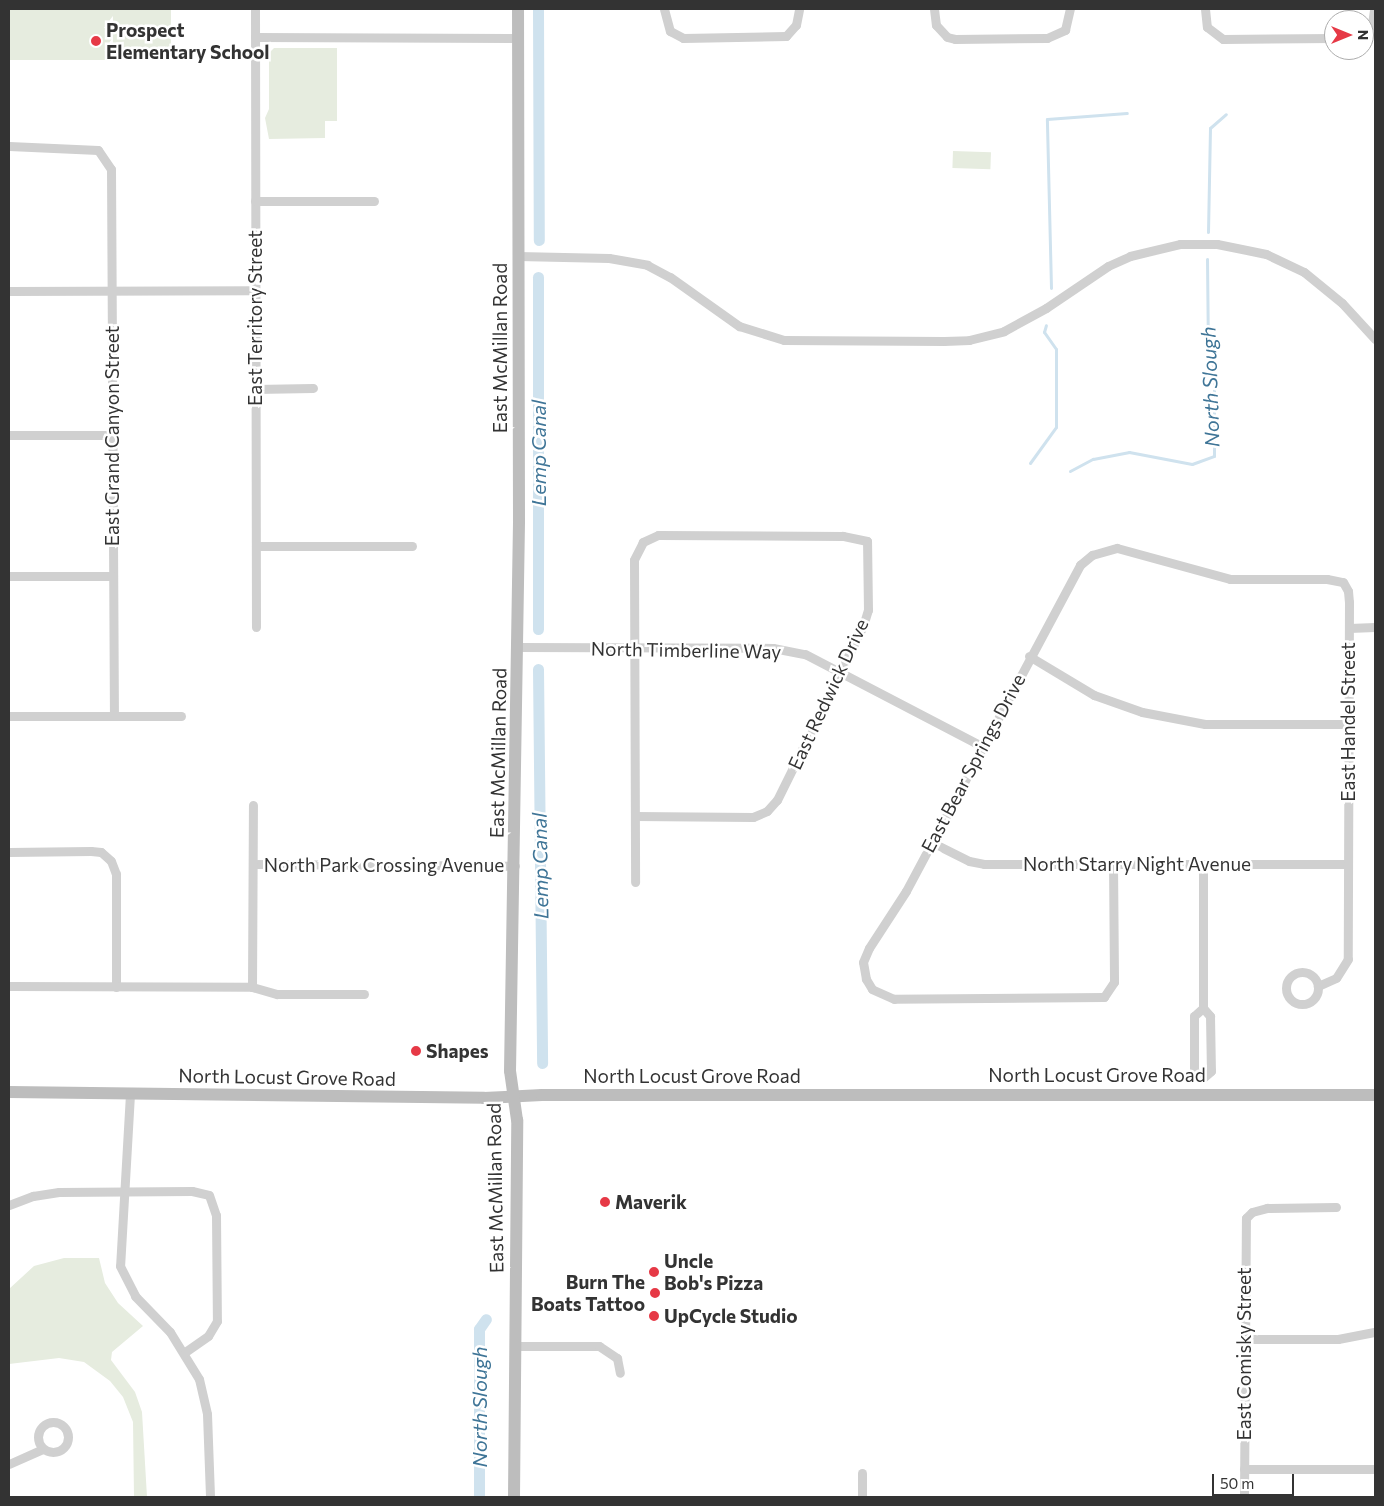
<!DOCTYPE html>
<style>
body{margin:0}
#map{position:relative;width:1384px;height:1506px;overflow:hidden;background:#fff;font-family:Commissioner,sans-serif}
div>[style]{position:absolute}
.green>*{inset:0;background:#e6ecdf;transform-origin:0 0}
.stream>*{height:3px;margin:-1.5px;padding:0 1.5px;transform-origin:1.5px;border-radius:1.5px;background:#cfe2ee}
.canal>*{height:11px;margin:-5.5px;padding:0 5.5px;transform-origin:5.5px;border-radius:5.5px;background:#cfe2ee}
.minor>*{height:9px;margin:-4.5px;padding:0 4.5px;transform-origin:4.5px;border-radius:4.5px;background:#d0d0d0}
.minor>.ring{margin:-4.5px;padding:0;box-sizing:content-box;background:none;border:9px solid #d0d0d0;border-radius:50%}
.secondary>*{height:12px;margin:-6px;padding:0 6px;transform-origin:6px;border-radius:6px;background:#bdbdbd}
.dots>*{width:14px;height:14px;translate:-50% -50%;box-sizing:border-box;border:2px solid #fff;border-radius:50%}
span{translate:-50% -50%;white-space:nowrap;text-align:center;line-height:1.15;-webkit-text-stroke:5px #fff;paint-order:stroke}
.poi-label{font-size:19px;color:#333;font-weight:700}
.left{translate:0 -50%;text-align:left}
.right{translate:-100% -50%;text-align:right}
.street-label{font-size:19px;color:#333}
.water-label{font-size:20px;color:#3f7597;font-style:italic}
.frame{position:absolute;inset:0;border:10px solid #333;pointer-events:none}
.north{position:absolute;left:1324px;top:10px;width:50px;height:50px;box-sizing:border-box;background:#fff;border:1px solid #adadad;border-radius:50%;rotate:90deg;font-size:14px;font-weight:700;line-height:20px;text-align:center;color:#333}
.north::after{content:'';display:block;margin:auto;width:18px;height:22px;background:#e63946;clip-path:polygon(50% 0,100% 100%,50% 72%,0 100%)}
.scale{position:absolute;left:1212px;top:1474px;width:82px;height:22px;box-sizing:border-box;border:2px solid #333;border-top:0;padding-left:6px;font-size:15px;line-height:18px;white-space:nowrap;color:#333;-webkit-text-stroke:4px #fff;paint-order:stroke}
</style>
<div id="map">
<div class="green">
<i style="clip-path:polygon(9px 9px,171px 9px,171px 55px,166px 60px,9px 60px)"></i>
<i style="clip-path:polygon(274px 48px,337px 48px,337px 121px,325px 121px,325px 138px,269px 139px,265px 118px,269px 109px,269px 53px)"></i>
<i style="left:953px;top:151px;width:38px;height:17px;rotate:2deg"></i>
<i style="clip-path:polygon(64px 1258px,99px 1258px,105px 1283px,118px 1303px,143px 1326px,112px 1352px,111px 1360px,135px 1392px,142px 1412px,147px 1497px,134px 1497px,133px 1422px,123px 1397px,110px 1381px,84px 1362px,59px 1358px,9px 1364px,9px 1289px,34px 1266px)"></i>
</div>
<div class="stream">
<i style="left:1208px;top:232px;width:104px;rotate:-88.9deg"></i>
<i style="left:1210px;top:128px;width:21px;rotate:-41deg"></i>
<i style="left:1051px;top:288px;width:169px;rotate:-91.4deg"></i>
<i style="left:1047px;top:119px;width:80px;rotate:-4.3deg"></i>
<i style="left:1030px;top:463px;width:44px;rotate:-54.2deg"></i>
<i style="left:1056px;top:427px;width:78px;rotate:-90deg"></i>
<i style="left:1056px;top:349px;width:21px;rotate:-125deg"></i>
<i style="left:1044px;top:332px;width:7px;rotate:-74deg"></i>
<i style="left:1070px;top:471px;width:26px;rotate:-28deg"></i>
<i style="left:1093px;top:459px;width:37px;rotate:-11deg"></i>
<i style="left:1129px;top:452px;width:64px;rotate:10.8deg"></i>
<i style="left:1192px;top:464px;width:23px;rotate:-20deg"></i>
<i style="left:1214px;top:456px;width:88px;rotate:-90deg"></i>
<i style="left:1214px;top:368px;width:15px;rotate:-113deg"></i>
<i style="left:1208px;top:354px;width:95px;rotate:-90.6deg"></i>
</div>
<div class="canal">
<i style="left:538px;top:9px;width:231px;rotate:89.8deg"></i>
<i style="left:538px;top:629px;width:352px;rotate:-90deg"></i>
<i style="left:538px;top:669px;width:394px;rotate:89.4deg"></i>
<i style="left:479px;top:1497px;width:168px;rotate:-90deg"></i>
<i style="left:479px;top:1329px;width:12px;rotate:-55deg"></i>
</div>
<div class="minor">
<i style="left:255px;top:9px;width:618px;rotate:89.91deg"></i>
<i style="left:664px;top:9px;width:23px;rotate:75deg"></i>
<i style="left:670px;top:31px;width:15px;rotate:28deg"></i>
<i style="left:683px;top:38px;width:103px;rotate:-1.1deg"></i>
<i style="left:786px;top:36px;width:15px;rotate:-48deg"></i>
<i style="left:796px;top:25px;width:16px;rotate:-79deg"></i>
<i style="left:934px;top:9px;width:16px;rotate:83deg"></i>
<i style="left:936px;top:25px;width:16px;rotate:47deg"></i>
<i style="left:947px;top:37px;width:8px;rotate:14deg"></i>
<i style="left:955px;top:39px;width:92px;rotate:-0.6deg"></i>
<i style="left:1047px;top:38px;width:20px;rotate:-24deg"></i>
<i style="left:1065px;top:30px;width:22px;rotate:-77deg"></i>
<i style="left:1205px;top:9px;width:18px;rotate:84deg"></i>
<i style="left:1207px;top:27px;width:20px;rotate:37deg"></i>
<i style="left:1223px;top:39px;width:111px;rotate:-0.5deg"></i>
<i style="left:1364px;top:34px;width:13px;rotate:-51deg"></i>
<i style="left:1372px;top:24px;width:15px;rotate:-82deg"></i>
<i style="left:255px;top:37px;width:263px;rotate:0.2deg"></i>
<i style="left:9px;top:146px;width:89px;rotate:2.6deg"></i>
<i style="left:98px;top:150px;width:23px;rotate:56deg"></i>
<i style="left:111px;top:169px;width:547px;rotate:89.69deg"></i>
<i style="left:255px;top:201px;width:119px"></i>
<i style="left:518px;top:256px;width:91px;rotate:1.3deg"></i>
<i style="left:609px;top:258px;width:39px;rotate:10deg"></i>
<i style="left:647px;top:265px;width:26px;rotate:28deg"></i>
<i style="left:670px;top:277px;width:85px;rotate:35.4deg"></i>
<i style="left:739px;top:326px;width:47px;rotate:17.3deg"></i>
<i style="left:784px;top:340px;width:160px;rotate:0.4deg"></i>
<i style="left:944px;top:341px;width:25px;rotate:-2deg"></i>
<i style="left:969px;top:340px;width:36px;rotate:-14deg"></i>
<i style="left:1004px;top:331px;width:48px;rotate:-28.7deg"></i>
<i style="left:1046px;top:308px;width:75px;rotate:-34.1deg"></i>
<i style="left:1108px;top:266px;width:24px;rotate:-24deg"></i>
<i style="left:1130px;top:256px;width:51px;rotate:-13.5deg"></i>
<i style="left:1180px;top:244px;width:37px"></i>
<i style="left:1217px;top:244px;width:50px;rotate:11.5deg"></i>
<i style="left:1266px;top:254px;width:42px;rotate:25.3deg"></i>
<i style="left:1304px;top:272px;width:49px;rotate:39.2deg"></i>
<i style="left:1342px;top:303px;width:49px;rotate:47.5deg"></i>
<i style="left:9px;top:291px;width:246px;rotate:-0.2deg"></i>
<i style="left:255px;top:389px;width:58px;rotate:-1deg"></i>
<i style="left:9px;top:435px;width:103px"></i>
<i style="left:256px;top:546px;width:156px"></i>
<i style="left:9px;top:576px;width:104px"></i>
<i style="left:1349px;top:628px;width:26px;rotate:-2deg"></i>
<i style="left:518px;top:647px;width:255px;rotate:0.2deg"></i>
<i style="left:773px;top:648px;width:33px;rotate:11deg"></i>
<i style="left:805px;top:654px;width:199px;rotate:27.5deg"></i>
<i style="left:1029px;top:656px;width:76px;rotate:31deg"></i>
<i style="left:1094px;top:695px;width:51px;rotate:19.5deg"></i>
<i style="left:1142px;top:712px;width:64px;rotate:10.8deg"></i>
<i style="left:1205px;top:724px;width:143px"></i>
<i style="left:9px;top:716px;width:172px"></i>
<i style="left:635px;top:816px;width:118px;rotate:0.5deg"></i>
<i style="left:753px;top:817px;width:15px;rotate:-23deg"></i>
<i style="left:767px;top:811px;width:15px;rotate:-48deg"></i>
<i style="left:777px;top:800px;width:194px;rotate:-63.7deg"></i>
<i style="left:863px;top:626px;width:17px;rotate:-73deg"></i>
<i style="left:868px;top:610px;width:69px;rotate:-90.8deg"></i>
<i style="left:867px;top:541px;width:25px;rotate:-168deg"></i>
<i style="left:843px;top:536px;width:185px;rotate:-179.7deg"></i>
<i style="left:658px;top:535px;width:17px;rotate:155deg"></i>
<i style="left:643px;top:542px;width:20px;rotate:117deg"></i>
<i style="left:634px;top:560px;width:322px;rotate:89.8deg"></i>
<i style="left:931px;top:842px;width:42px;rotate:26.6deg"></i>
<i style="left:969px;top:861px;width:15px;rotate:11deg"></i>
<i style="left:984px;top:864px;width:364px"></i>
<i style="left:9px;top:852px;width:82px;rotate:-0.7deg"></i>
<i style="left:91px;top:851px;width:10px;rotate:6deg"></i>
<i style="left:101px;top:852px;width:13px;rotate:42deg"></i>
<i style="left:111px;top:861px;width:14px;rotate:69deg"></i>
<i style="left:116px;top:874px;width:113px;rotate:90deg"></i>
<i style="left:1113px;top:863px;width:119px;rotate:89.5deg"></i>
<i style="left:1114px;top:982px;width:18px;rotate:124deg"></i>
<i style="left:1104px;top:997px;width:210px;rotate:179.5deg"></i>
<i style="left:894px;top:999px;width:24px;rotate:-156deg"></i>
<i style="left:872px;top:989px;width:12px;rotate:-121deg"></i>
<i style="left:866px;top:979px;width:17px;rotate:-100deg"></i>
<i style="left:863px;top:962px;width:15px;rotate:-67deg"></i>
<i style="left:869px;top:948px;width:68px;rotate:-57deg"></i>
<i style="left:906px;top:891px;width:370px;rotate:-61.9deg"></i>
<i style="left:1080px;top:565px;width:16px;rotate:-40deg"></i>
<i style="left:1092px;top:555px;width:26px;rotate:-16deg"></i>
<i style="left:1117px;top:548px;width:117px;rotate:15.3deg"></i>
<i style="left:1230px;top:579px;width:97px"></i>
<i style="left:1327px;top:579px;width:16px;rotate:11deg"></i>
<i style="left:1343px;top:582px;width:10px;rotate:61deg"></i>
<i style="left:1348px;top:591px;width:11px;rotate:85deg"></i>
<i style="left:1349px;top:602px;width:357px;rotate:90.2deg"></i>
<i style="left:1348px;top:959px;width:22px;rotate:122deg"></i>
<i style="left:1336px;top:978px;width:20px;rotate:156deg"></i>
<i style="left:253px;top:864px;width:262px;rotate:0.4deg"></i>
<i class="ring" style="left:1286px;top:972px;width:23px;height:23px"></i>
<i style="left:9px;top:986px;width:243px;rotate:0.2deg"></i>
<i style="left:252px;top:987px;width:26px;rotate:16deg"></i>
<i style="left:277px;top:994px;width:87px"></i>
<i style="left:252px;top:987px;width:182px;rotate:-89.7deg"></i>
<i style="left:1203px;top:1008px;width:11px;rotate:49deg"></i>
<i style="left:1210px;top:1016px;width:55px;rotate:89deg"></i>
<i style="left:1211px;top:1071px;width:11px;rotate:139deg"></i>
<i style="left:1203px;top:1078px;width:11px;rotate:-142deg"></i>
<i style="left:1194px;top:1071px;width:55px;rotate:-90deg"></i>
<i style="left:1194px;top:1016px;width:12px;rotate:-42deg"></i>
<i style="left:1203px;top:1008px;width:144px;rotate:-90deg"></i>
<i style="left:130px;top:1094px;width:172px;rotate:93.3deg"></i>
<i style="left:120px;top:1266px;width:34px;rotate:63deg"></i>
<i style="left:135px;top:1296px;width:50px;rotate:45.8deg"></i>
<i style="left:170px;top:1332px;width:55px;rotate:58.3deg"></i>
<i style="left:199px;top:1379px;width:36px;rotate:77deg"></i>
<i style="left:207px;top:1414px;width:83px;rotate:87.9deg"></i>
<i style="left:9px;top:1205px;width:26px;rotate:-21deg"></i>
<i style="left:33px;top:1196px;width:26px;rotate:-9deg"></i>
<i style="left:59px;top:1192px;width:133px;rotate:-0.4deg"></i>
<i style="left:192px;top:1191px;width:17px;rotate:13deg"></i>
<i style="left:209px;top:1195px;width:21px;rotate:71deg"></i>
<i style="left:216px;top:1215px;width:106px;rotate:89.5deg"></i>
<i style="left:217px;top:1321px;width:17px;rotate:121deg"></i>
<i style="left:208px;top:1336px;width:28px;rotate:145deg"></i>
<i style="left:1244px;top:1339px;width:94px"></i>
<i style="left:1338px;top:1339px;width:38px;rotate:-11deg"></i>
<i style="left:515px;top:1346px;width:84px"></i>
<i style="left:599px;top:1346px;width:22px;rotate:34deg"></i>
<i style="left:617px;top:1358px;width:15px;rotate:79deg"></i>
<i class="ring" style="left:38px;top:1422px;width:21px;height:21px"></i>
<i style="left:9px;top:1464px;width:36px;rotate:-24deg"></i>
<i style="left:1244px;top:1469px;width:131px"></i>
<i style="left:862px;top:1497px;width:24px;rotate:-90deg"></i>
<i style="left:1244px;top:1497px;width:279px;rotate:-89.6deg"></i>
<i style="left:1246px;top:1218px;width:8px;rotate:-45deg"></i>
<i style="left:1252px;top:1212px;width:16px;rotate:-15deg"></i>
<i style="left:1267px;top:1208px;width:69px;rotate:-0.8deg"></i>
</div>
<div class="secondary">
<i style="left:9px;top:1092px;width:475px;rotate:0.7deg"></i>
<i style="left:484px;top:1098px;width:58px;rotate:-3deg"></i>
<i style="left:542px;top:1095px;width:833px"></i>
<i style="left:514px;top:1497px;width:377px;rotate:-89.5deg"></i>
<i style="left:517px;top:1120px;width:49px;rotate:-98.1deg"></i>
<i style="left:510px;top:1071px;width:550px;rotate:-89.06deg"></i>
<i style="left:519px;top:521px;width:512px;rotate:-90.11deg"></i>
</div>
<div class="dots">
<i style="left:96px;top:41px;background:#e63946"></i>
<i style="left:416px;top:1051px;background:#e63946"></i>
<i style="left:605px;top:1202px;background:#e63946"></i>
<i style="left:654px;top:1272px;background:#e63946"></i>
<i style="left:655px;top:1293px;background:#e63946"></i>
<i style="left:654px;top:1316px;background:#e63946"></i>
</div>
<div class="poi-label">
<span class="left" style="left:106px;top:41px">Prospect<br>Elementary School</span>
<span class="left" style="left:426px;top:1051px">Shapes</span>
<span class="left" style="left:615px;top:1202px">Maverik</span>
<span class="left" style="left:664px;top:1272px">Uncle<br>Bob's Pizza</span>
<span class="right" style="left:645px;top:1293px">Burn The<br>Boats Tattoo</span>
<span class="left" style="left:664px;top:1316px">UpCycle Studio</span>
</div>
<div class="street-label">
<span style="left:255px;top:318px;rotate:-90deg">East Territory Street</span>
<span style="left:500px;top:348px;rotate:-90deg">East McMillan Road</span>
<span style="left:112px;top:436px;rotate:-90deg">East Grand Canyon Street</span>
<span style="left:686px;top:650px;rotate:1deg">North Timberline Way</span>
<span style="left:828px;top:694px;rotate:-65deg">East Redwick Drive</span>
<span style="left:1348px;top:722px;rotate:-90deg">East Handel Street</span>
<span style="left:498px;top:753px;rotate:-89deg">East McMillan Road</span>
<span style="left:973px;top:763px;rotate:-62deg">East Bear Springs Drive</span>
<span style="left:1137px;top:864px">North Starry Night Avenue</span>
<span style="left:384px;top:865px">North Park Crossing Avenue</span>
<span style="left:1097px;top:1075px">North Locust Grove Road</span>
<span style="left:692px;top:1076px">North Locust Grove Road</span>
<span style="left:287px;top:1077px;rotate:1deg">North Locust Grove Road</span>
<span style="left:495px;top:1188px;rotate:-91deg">East McMillan Road</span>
<span style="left:1244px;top:1354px;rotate:-90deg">East Comisky Street</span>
</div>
<div class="water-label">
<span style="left:1210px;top:387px;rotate:-92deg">North Slough</span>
<span style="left:538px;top:453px;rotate:-90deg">Lemp Canal</span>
<span style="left:540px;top:866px;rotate:-91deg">Lemp Canal</span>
<span style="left:479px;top:1407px;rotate:-90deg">North Slough</span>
</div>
<div class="frame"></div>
<div class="north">N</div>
<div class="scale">50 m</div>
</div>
